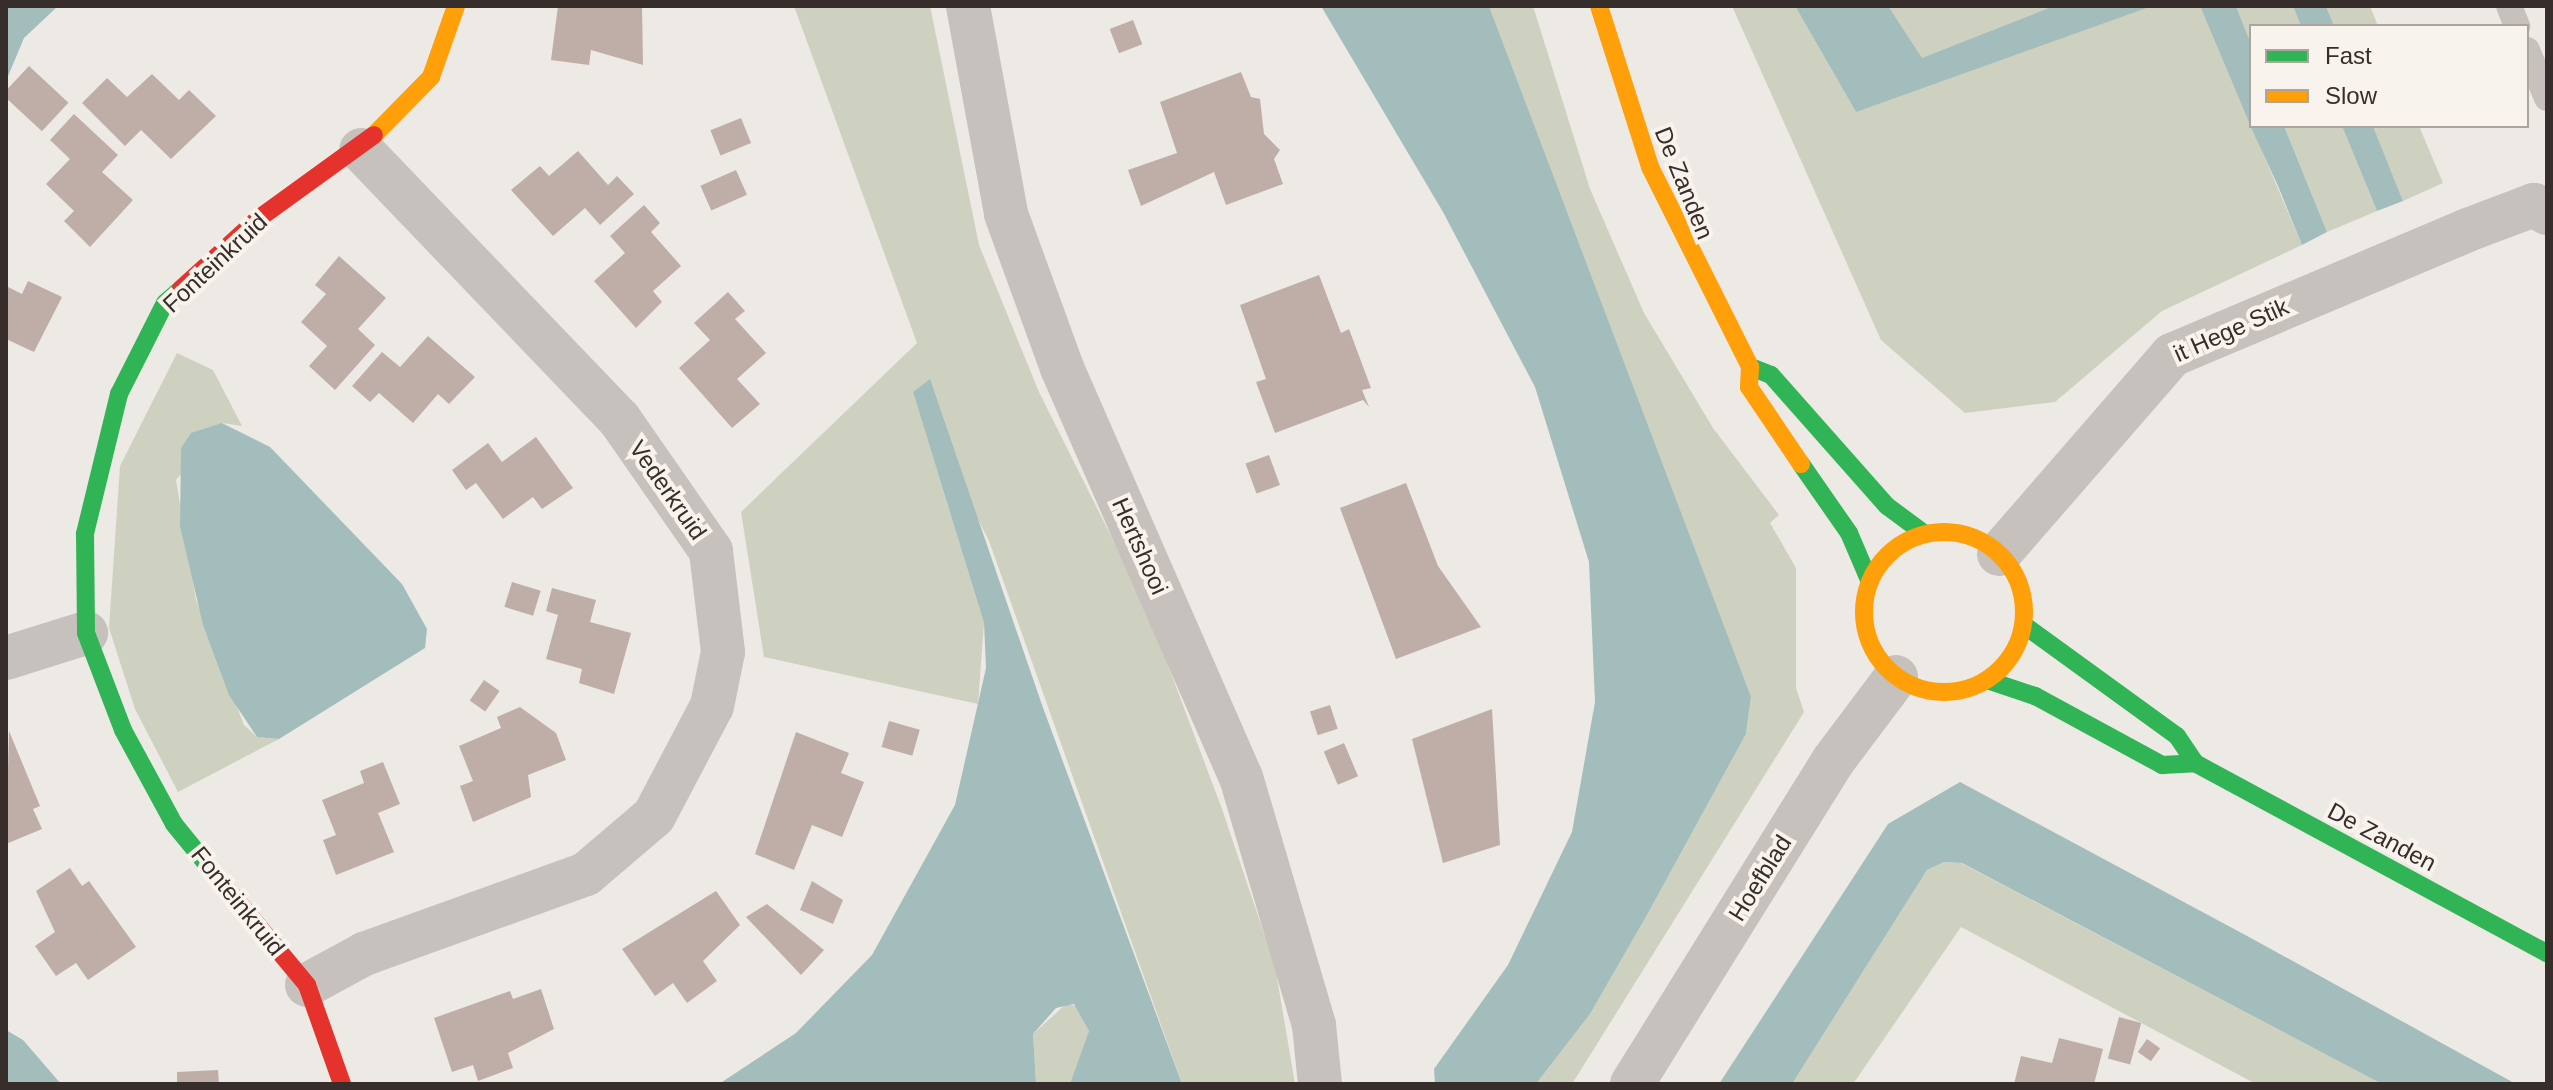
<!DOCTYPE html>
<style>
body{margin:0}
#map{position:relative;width:2553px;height:1090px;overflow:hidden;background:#ede9e4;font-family:Helvetica,sans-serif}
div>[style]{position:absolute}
.green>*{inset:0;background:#cfd1c0}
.water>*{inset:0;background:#a2bdbc}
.building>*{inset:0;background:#bfaea8;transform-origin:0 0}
.lane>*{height:26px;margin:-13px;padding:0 13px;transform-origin:13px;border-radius:13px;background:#c6c1bd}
.street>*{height:44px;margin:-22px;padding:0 22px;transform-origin:22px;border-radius:22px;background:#c6c1bd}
.fast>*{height:18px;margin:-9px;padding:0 9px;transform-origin:9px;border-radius:9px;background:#30b455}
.slow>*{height:18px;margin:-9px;padding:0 9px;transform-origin:9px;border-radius:9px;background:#ff9f0a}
.slow>.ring{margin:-9px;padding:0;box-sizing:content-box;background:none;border:18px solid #ff9f0a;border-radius:50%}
.jam>*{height:18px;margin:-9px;padding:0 9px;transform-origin:9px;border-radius:9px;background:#e5322d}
span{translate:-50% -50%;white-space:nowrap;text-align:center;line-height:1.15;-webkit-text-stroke:8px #f9f3ed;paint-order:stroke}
.street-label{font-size:24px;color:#372e2b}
.frame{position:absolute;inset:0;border:8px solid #372e2b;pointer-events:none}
.legend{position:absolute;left:2249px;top:24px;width:280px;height:104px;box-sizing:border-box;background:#f9f3ed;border:2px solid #aba49f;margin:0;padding:10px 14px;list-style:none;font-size:24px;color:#372e2b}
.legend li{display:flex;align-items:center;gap:16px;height:40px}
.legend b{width:40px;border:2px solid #aba49f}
</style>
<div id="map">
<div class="green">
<i style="clip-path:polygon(794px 6px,930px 6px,979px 245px,1039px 392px,1145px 604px,1222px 809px,1275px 966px,1295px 1084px,1182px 1084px,989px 541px,913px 392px,984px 623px,978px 704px,764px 657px,741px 512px,917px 343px)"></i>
<i style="clip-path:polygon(1489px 6px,1533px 6px,1590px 189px,1644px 313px,1713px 428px,1779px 515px,1770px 523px,1796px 568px,1796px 688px,1804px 712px,1572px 1084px,1536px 1084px,1590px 1014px,1647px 915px,1746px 734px,1751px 698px)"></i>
<i style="clip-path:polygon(1732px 6px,1795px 6px,1856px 112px,1867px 6px,2200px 6px,2302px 245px,2162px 311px,2055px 402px,1965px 413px,1881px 340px)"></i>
<i style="clip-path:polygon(2236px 6px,2293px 6px,2301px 26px,2251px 26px,2251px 44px)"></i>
<i style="clip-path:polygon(2326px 6px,2370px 6px,2378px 26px,2334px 26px)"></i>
<i style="clip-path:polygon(2284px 126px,2342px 126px,2377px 211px,2327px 232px)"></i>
<i style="clip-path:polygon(2373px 126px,2419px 126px,2443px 183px,2403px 201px)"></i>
<i style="clip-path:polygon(177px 353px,213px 370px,242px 426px,222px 423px,176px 480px,196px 600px,244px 725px,257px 737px,279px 739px,178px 792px,135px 709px,109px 628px,120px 466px)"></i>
<i style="clip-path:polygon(1944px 862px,1961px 863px,2382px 1084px,2256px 1084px,1961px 927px,1853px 1084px,1792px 1084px,1927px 870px)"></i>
<i style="clip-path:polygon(1066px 1004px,1080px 1007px,1089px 1031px,1079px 1070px,1070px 1084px,1036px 1084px,1033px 1034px)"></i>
</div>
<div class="water">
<i style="clip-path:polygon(6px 6px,58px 6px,24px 38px,6px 81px)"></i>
<i style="clip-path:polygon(1321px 6px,1489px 6px,1751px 697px,1746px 734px,1647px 915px,1590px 1014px,1536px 1084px,1435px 1084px,1434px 1069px,1508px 965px,1572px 832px,1595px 702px,1589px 562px,1535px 387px,1443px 212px)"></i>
<i style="clip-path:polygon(1795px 6px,1888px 6px,1922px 58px,2054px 6px,2152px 6px,1856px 112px)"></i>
<i style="clip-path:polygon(2200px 6px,2236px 6px,2251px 44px,2251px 126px,2284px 126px,2327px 232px,2302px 245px,2278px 186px,2254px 134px)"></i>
<i style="clip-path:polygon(2293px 6px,2326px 6px,2334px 26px,2301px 26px)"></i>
<i style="clip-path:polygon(2342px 126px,2373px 126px,2403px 201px,2377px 211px)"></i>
<i style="clip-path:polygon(930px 379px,1042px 705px,1182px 1084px,1070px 1084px,1089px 1031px,1074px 1004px,1056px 1008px,1033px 1034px,1036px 1084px,719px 1084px,796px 1033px,872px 955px,955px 805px,986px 668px,984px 623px,913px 392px)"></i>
<i style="clip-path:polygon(222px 423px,270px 447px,402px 584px,427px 629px,425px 648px,279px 739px,257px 737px,229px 695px,203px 625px,180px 526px,181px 448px,191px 433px)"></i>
<i style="clip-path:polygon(1960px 782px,2249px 937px,2516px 1084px,2382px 1084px,1962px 863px,1944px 862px,1927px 870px,1792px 1084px,1719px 1084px,1888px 824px)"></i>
<i style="clip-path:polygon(6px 1030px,23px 1040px,61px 1084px,6px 1084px)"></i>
</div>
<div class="building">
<i style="clip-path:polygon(558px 6px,642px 6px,643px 65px,591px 50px,589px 65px,551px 60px)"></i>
<i style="left:1133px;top:20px;width:26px;height:25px;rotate:69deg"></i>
<i style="left:29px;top:66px;width:54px;height:39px;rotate:43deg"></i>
<i style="clip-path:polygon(1241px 72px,1251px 97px,1260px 99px,1264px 134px,1280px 150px,1274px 159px,1283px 184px,1226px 205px,1214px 172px,1141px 206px,1128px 170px,1177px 153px,1160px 102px)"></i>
<i style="clip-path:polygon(152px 74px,179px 100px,189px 90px,216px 116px,171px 159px,141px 130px,125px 146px,82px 103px,107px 78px,127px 97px)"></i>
<i style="clip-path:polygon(74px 114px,118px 155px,102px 172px,133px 200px,90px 247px,64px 221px,74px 211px,46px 184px,70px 159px,50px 140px)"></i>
<i style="left:741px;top:118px;width:27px;height:33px;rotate:68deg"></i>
<i style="clip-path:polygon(578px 151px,608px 185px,617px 176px,634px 194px,600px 225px,585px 208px,553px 236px,511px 190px,540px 166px,549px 176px)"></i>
<i style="left:736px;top:170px;width:27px;height:39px;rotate:66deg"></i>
<i style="clip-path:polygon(644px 205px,660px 223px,651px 232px,681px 266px,653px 291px,662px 302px,636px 328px,594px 281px,625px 253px,610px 236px)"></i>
<i style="clip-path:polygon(339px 256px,386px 298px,358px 329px,375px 345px,335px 390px,309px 366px,327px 346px,301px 322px,326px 294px,315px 285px)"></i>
<i style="clip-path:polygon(1319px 275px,1341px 333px,1349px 329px,1371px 388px,1362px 390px,1369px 407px,1363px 400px,1275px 433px,1256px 382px,1266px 379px,1240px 305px)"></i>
<i style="clip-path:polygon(28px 281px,62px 297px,34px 352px,6px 339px,6px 286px,22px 294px)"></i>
<i style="clip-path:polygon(728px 292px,745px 311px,735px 319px,766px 353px,737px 379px,760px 404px,732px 428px,679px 368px,710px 340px,694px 323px)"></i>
<i style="clip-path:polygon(428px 336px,475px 377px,449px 404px,438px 394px,413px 423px,379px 393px,370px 402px,352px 386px,382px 352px,400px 367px)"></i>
<i style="clip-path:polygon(536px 437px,573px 488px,542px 509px,533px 497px,503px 519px,476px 483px,466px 490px,452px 470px,488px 443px,502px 462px)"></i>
<i style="left:1269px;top:455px;width:32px;height:25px;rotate:70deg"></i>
<i style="clip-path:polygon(1406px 483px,1438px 566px,1481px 627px,1396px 659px,1340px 508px)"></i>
<i style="left:512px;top:582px;width:30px;height:26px;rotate:17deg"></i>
<i style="clip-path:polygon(552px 588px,596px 600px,590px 622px,631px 633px,614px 694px,579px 683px,582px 669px,546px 659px,558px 615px,546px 611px)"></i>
<i style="left:484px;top:680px;width:19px;height:25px;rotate:35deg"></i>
<i style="left:1330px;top:705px;width:25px;height:21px;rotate:72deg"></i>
<i style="clip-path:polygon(520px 707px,556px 733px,566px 760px,528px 775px,531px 797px,473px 822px,460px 786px,473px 781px,459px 746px,501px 728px,497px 717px)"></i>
<i style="clip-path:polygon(1492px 709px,1500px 845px,1443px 863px,1412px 739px)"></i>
<i style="left:889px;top:721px;width:32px;height:27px;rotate:16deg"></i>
<i style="clip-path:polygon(9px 731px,40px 806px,33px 809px,42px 829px,6px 844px)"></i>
<i style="clip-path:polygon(796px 732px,849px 753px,841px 773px,864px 782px,842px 837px,812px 825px,794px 870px,755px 854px)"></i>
<i style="left:1344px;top:743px;width:36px;height:22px;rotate:67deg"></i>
<i style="clip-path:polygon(383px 762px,400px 804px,378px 813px,394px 852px,336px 875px,323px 840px,336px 835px,322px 800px,364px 783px,360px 771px)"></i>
<i style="clip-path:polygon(70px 868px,82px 886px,89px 881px,136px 947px,88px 980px,76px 963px,56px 976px,35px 946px,55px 932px,36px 891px)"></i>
<i style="clip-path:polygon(812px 881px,843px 900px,833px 924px,800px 910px)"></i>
<i style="clip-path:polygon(716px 891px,740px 925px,703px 961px,717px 981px,687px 1003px,673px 983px,655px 996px,622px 949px)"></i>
<i style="clip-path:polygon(767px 904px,824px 950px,801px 975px,746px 917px)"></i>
<i style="clip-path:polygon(541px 989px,554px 1029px,508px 1053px,513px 1068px,478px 1081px,473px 1065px,452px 1072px,434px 1018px,510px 991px,513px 999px)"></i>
<i style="left:2119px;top:1017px;width:23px;height:43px;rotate:15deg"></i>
<i style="clip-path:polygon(2059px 1038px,2103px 1049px,2094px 1084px,2014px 1084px,2021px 1056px,2052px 1063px)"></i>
<i style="left:2147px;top:1039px;width:16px;height:16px;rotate:35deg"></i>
<i style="clip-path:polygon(218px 1070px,219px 1084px,177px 1084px,177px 1072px)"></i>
</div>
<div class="lane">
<i style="left:2509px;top:6px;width:22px;rotate:68deg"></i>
<i style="left:2527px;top:50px;width:52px;rotate:67.4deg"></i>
</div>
<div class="street">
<i style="left:968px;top:6px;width:211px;rotate:79.6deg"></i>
<i style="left:1006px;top:214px;width:164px;rotate:70deg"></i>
<i style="left:1062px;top:368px;width:446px;rotate:66.4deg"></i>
<i style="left:1241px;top:777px;width:259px;rotate:73.6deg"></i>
<i style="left:1314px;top:1025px;width:59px;rotate:84.2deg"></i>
<i style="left:1999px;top:554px;width:264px;rotate:-49deg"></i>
<i style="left:2172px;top:355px;width:318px;rotate:-22.9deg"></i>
<i style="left:2465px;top:231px;width:74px;rotate:-20.6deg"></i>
<i style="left:2534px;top:205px;width:15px;rotate:32deg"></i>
<i style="left:6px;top:658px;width:84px;rotate:-17.4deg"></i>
<i style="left:307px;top:985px;width:65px;rotate:-28.5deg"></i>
<i style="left:364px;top:954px;width:236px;rotate:-19.8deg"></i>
<i style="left:586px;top:874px;width:89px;rotate:-40.5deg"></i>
<i style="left:654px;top:816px;width:124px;rotate:-62.2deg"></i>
<i style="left:712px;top:706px;width:55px;rotate:-78.5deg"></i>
<i style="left:723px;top:652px;width:102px;rotate:-96.8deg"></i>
<i style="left:711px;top:551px;width:160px;rotate:-124.8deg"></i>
<i style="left:620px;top:420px;width:374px;rotate:-133.8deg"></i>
<i style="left:1632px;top:1084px;width:380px;rotate:-58.1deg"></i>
<i style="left:1833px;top:761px;width:105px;rotate:-53.1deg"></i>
</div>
<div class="fast">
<i style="left:181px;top:289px;width:21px;rotate:139deg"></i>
<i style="left:165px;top:303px;width:102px;rotate:116.8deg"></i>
<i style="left:119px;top:394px;width:144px;rotate:103.7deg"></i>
<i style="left:85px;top:534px;width:99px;rotate:89.4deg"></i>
<i style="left:86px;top:633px;width:104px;rotate:69.1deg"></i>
<i style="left:123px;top:730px;width:107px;rotate:61.5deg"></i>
<i style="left:174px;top:824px;width:63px;rotate:50.8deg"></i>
<i style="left:1753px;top:368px;width:19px;rotate:21deg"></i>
<i style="left:1771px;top:375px;width:175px;rotate:48.5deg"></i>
<i style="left:1887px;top:506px;width:47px;rotate:36.4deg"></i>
<i style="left:1801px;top:464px;width:84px;rotate:55.2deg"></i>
<i style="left:1849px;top:533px;width:53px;rotate:66.8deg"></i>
<i style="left:2024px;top:625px;width:189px;rotate:36deg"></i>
<i style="left:2177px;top:736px;width:32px;rotate:56deg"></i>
<i style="left:2195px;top:763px;width:400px;rotate:28.4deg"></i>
<i style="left:1987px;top:680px;width:51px;rotate:18.4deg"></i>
<i style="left:2035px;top:696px;width:145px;rotate:28.5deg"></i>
<i style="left:2162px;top:765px;width:33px;rotate:-3deg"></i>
</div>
<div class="slow">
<i style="left:1599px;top:6px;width:169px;rotate:72.4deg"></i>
<i style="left:1650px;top:167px;width:224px;rotate:63.4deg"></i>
<i style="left:1750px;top:367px;width:20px;rotate:93deg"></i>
<i style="left:1749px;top:387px;width:93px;rotate:56deg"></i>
<i style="left:374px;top:135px;width:81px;rotate:-45.5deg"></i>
<i style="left:431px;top:77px;width:75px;rotate:-70.6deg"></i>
<i class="ring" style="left:1864px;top:532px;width:142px;height:142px"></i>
</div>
<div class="jam">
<i style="left:181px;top:289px;width:104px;rotate:-42.3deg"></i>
<i style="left:258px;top:219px;width:143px;rotate:-35.9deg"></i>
<i style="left:214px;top:873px;width:146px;rotate:50.3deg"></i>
<i style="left:307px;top:985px;width:105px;rotate:70.5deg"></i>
</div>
<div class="street-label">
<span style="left:1684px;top:183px;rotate:68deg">De Zanden</span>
<span style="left:215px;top:263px;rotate:-43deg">Fonteinkruid</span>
<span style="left:2231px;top:330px;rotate:-24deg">it Hege Stik</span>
<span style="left:668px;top:490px;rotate:55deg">Vederkruid</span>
<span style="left:1140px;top:546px;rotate:66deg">Hertshooi</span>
<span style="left:2382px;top:837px;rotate:28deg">De Zanden</span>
<span style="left:1760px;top:878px;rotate:-58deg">Hoefblad</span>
<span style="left:238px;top:901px;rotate:51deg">Fonteinkruid</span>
</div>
<div class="frame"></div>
<ul class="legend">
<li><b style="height:10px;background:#30b455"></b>Fast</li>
<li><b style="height:10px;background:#ff9f0a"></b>Slow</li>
</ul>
</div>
